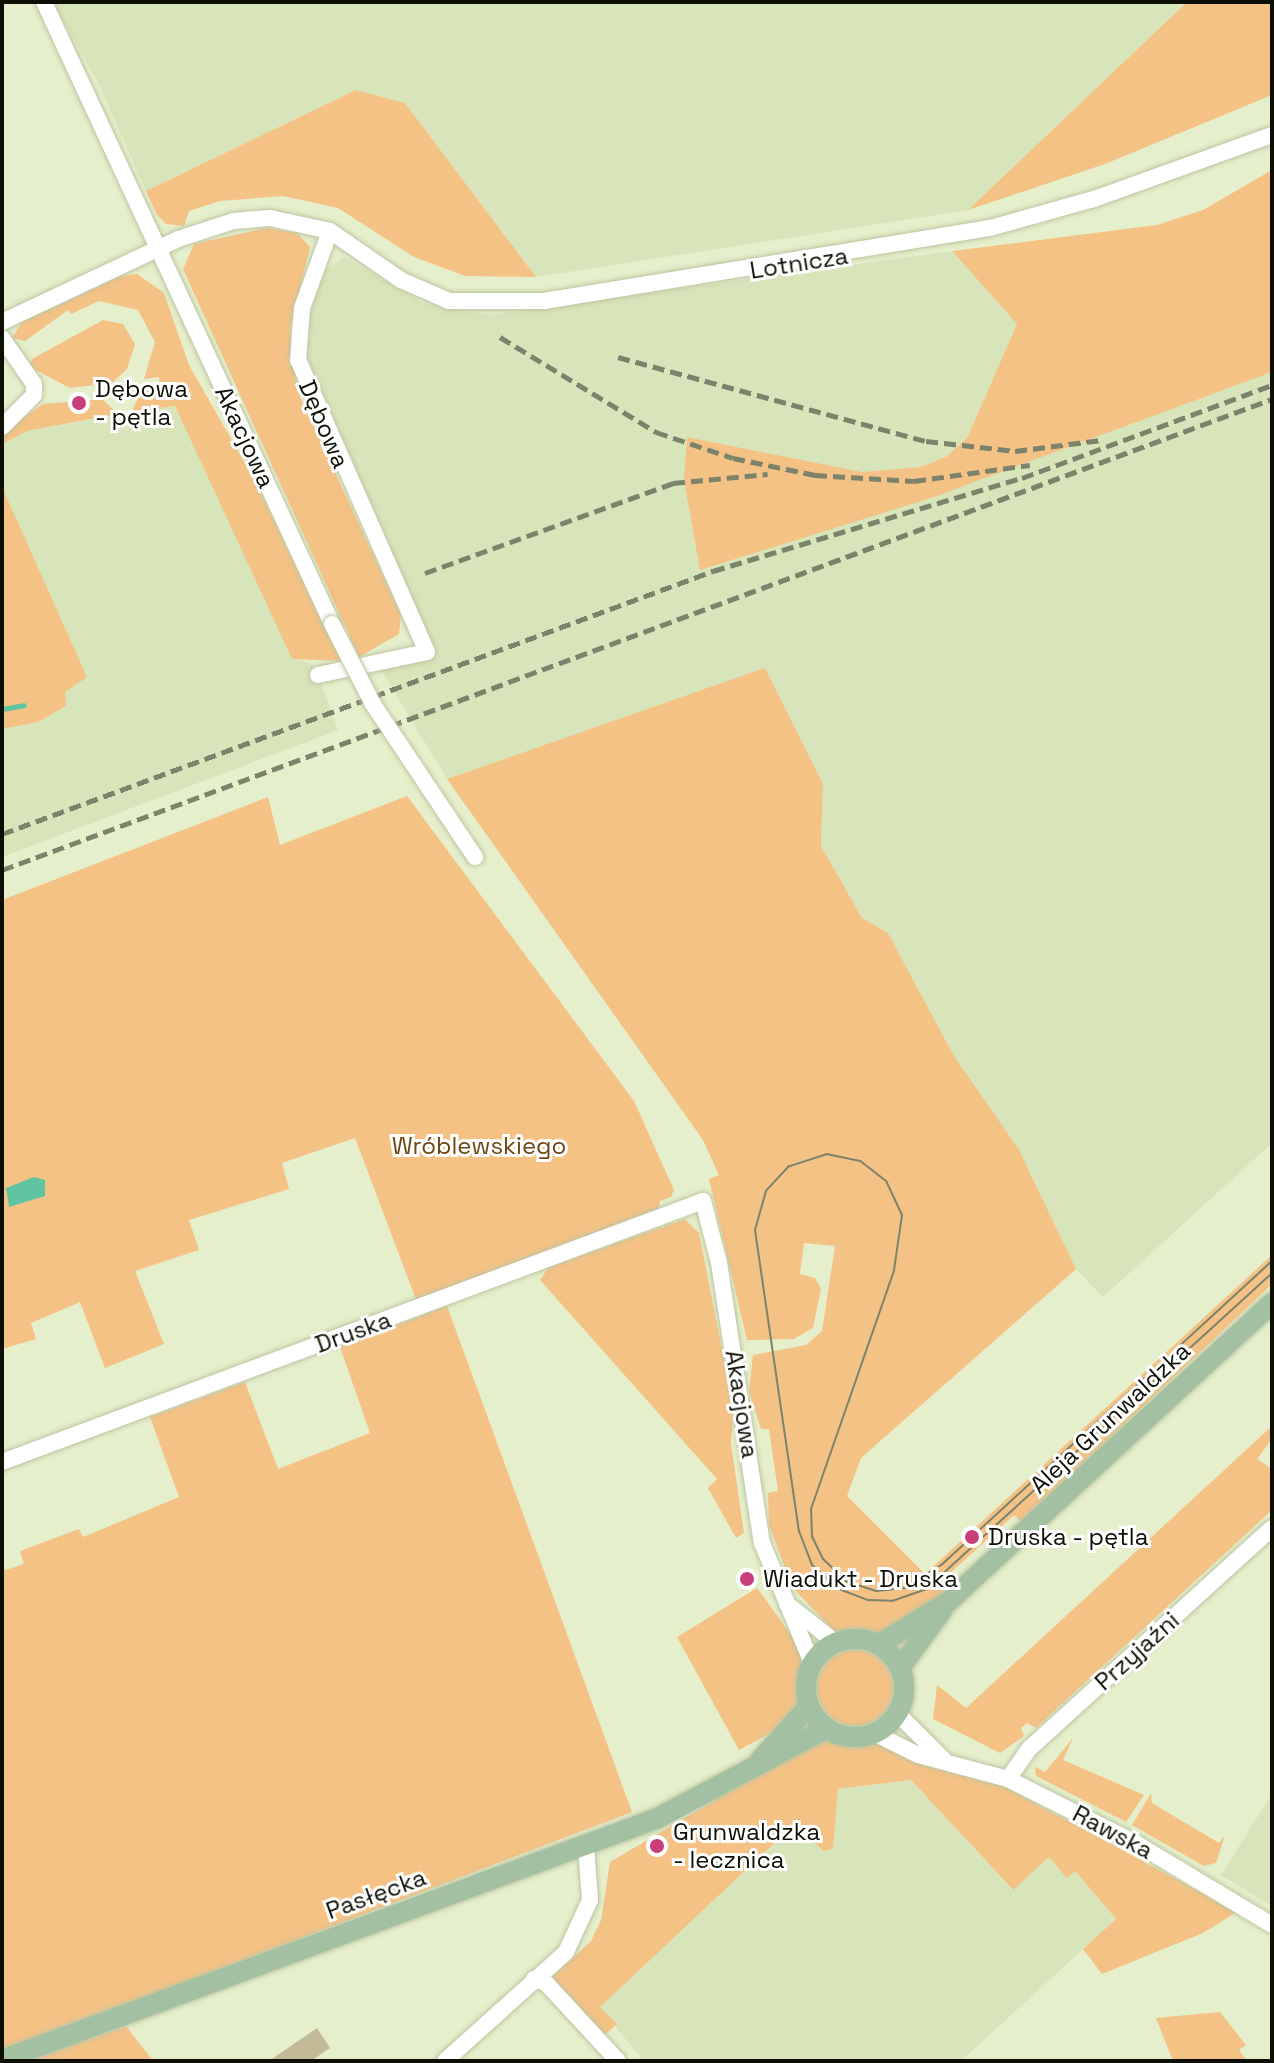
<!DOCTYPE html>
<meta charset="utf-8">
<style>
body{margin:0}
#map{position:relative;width:1274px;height:2063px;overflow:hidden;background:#e5efcb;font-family:"Space Grotesk",sans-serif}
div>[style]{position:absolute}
.built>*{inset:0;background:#d8e4b9}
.green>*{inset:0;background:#f5c285}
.round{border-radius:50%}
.water>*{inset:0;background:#60c3a1}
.stream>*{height:5px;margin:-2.5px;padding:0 2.5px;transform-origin:2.5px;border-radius:2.5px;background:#60c3a1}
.building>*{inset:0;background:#c3ba97}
.roads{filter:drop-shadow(0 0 2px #bcc5a3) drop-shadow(0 0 2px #bcc5a3)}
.minor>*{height:16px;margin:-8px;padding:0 8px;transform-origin:8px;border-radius:8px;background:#fff}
.major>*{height:20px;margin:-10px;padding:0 10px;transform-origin:10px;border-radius:10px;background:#a3c0a2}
.major>.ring{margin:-10px;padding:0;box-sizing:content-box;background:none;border:20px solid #a3c0a2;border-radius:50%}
.tram>*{height:2px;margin:-1px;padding:0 1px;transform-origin:1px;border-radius:1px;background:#7c836b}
.rail>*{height:5px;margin-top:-2.5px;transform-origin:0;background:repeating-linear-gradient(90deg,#7c836b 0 12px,transparent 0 18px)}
.bridges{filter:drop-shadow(0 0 2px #bcc5a3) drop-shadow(0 0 2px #bcc5a3)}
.minor-bridge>*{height:16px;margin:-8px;padding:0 8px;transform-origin:8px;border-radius:8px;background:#fff}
.dots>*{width:22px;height:22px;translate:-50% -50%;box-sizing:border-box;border:4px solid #fff;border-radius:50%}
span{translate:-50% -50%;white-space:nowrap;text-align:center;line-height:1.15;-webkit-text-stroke:6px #fff;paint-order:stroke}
.street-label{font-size:24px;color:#0d0f04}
.poi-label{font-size:24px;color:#0d0f04}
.left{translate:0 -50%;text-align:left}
.park-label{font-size:24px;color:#6c4713}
.frame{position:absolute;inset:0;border:4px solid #0d0f04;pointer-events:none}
</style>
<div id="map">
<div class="built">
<i style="clip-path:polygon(53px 2px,1187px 2px,968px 210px,536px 277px,405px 103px,356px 90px,146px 191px,99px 84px)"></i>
<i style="clip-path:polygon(952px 251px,1017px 324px,967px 438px,946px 458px,921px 467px,862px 472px,687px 437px,698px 558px,1272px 362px,1272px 1143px,1103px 1297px,1076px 1269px,1018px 1148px,954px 1056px,888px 933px,862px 918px,821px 846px,823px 784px,765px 669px,447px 779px,382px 671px,435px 648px,308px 359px,310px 315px,325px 270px,344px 257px,425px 304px,490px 315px)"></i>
<i style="clip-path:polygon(175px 405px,292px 658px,314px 665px,338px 730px,2px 857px,2px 729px,38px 722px,66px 706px,65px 692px,86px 676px,2px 487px,2px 444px,27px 431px)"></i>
<i style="clip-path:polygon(911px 1780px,1012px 1890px,1049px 1857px,1067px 1877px,1074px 1871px,1116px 1919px,961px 2061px,644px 2061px,599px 2007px,796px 1824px,822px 1851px,833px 1849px,838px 1789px)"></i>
<i style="clip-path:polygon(1272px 1794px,1272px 1906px,1221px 1875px)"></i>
</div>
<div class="green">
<i style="clip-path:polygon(1187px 2px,1272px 2px,1272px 95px,1105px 164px,968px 210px)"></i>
<i style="clip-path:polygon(356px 90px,405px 103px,536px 277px,465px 276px,414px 257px,338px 208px,283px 196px,220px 201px,189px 211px,184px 226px,166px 224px,157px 215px,146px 191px)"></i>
<i style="clip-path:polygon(1272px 170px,1272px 372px,931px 498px,700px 570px,684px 480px,687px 437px,862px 472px,921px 467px,946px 457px,967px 438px,1017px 324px,952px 251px,1157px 225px,1203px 210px)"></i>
<i style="clip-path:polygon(266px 228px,297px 233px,310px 247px,290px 330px,297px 390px,401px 615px,399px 634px,359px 657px,183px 269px,194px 244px)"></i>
<i style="clip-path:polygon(137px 274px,164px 293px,189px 365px,255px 481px,341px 661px,292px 659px,175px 406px,132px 411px,141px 392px,160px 389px,159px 377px,144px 379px,155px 342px,138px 310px,99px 301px,71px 314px,68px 310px,25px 341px,12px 338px,22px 322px,121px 276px)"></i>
<i style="clip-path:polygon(103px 320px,123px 324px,135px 344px,127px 369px,112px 383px,70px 388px,30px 367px,32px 359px)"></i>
<i style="clip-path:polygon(102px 399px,118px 414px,27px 431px,2px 444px,2px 433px,43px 404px)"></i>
<i style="clip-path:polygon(2px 487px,87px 677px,65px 692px,66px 706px,38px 722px,2px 729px)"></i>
<i style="clip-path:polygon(765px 668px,823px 784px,821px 846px,862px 918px,888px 933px,954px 1056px,1018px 1148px,1076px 1269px,861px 1458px,847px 1496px,925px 1574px,1272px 1255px,1272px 1284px,1021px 1522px,1014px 1515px,946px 1577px,952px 1585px,936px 1600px,877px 1635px,834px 1631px,792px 1587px,769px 1525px,768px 1493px,778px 1491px,769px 1429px,761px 1429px,749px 1391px,753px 1355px,806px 1345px,822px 1331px,835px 1246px,804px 1243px,800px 1274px,815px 1278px,821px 1289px,813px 1328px,794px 1339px,747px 1340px,709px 1179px,719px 1175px,703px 1140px,447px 779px)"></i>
<i style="clip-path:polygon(407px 796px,634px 1101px,674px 1190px,671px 1197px,660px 1201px,658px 1211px,417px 1302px,355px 1138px,282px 1163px,289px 1189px,189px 1220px,199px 1250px,135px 1271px,164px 1344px,105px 1368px,80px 1302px,31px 1323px,36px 1339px,2px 1349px,2px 900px,268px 797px,280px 845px)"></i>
<i style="clip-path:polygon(685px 1219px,699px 1233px,734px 1410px,731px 1443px,744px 1533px,736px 1538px,708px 1488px,717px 1479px,540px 1280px,549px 1267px)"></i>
<i style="clip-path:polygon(447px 1306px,632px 1812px,2px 2052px,2px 1571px,24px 1564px,20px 1551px,79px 1529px,83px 1537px,179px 1497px,150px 1417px,245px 1382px,278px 1469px,370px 1433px,340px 1347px)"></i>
<i style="clip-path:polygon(1272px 1426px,1272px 1439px,1257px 1459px,1272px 1469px,1272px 1510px,1036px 1728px,1027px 1723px,1021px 1728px,1024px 1736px,1000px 1753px,933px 1719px,937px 1685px,966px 1708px)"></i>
<i style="clip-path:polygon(757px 1588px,800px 1647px,804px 1663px,796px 1711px,778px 1729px,739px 1750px,677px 1637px)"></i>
<i class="round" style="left:817px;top:1650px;width:76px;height:76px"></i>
<i style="clip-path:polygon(820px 1738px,878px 1743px,1003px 1786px,1237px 1912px,1203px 1933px,1102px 1974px,1083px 1949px,1116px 1919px,1075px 1871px,1067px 1878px,1049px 1857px,1013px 1890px,911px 1780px,838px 1789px,833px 1849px,823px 1851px,795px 1824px,600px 2007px,617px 2024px,599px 2040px,546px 1983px,591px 1941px,601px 1920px,610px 1862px)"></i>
<i style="clip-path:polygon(1073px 1738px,1063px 1760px,1144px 1795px,1126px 1822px,1036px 1776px,1035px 1767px,1045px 1772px)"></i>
<i style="clip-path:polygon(1151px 1793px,1152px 1803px,1219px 1843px,1225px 1835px,1216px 1863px,1204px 1866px,1132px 1825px)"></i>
<i style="clip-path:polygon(1220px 2012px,1246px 2045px,1239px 2050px,1247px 2061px,1173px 2061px,1156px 2018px)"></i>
<i style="clip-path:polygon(126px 2026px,153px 2061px,29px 2061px)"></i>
</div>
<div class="water">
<i style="clip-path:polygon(34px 1177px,45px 1180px,45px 1196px,9px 1207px,6px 1188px)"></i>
</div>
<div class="stream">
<i style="left:2px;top:709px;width:22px;rotate:-10deg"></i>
</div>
<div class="building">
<i style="clip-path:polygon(317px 2028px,330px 2048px,311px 2061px,269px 2061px)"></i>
</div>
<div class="roads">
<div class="minor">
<i style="left:44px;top:2px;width:685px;rotate:65.15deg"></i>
<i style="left:2px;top:322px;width:195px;rotate:-25.2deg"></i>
<i style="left:178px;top:239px;width:59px;rotate:-17.8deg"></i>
<i style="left:234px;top:221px;width:36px;rotate:-5deg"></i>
<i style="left:270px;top:218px;width:61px;rotate:12.2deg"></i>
<i style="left:330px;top:231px;width:86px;rotate:34.6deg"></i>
<i style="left:401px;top:280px;width:52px;rotate:23.6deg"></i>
<i style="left:449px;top:301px;width:95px"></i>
<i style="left:544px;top:301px;width:452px;rotate:-9.3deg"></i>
<i style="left:990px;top:228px;width:108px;rotate:-15.6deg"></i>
<i style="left:1094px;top:199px;width:189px;rotate:-19.8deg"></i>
<i style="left:2px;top:338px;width:56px;rotate:55.2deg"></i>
<i style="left:34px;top:384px;width:11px;rotate:90deg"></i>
<i style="left:34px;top:395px;width:45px;rotate:135deg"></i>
<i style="left:318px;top:675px;width:111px;rotate:-11.9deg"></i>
<i style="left:427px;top:652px;width:319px;rotate:-113.8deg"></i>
<i style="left:298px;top:360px;width:52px;rotate:-85.6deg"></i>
<i style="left:302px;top:308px;width:82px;rotate:-70deg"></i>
<i style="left:2px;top:1462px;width:748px;rotate:-20.42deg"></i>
<i style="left:703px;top:1201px;width:64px;rotate:75.5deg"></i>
<i style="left:719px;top:1263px;width:283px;rotate:81.3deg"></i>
<i style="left:762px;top:1543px;width:130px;rotate:67.4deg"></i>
<i style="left:787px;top:1604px;width:61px;rotate:38.4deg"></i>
<i style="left:897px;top:1713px;width:65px;rotate:45deg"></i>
<i style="left:874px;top:1733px;width:49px;rotate:26.6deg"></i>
<i style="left:918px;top:1755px;width:93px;rotate:14.9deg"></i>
<i style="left:1008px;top:1779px;width:144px;rotate:26.7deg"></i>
<i style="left:1137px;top:1844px;width:157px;rotate:31deg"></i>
<i style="left:1008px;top:1779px;width:37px;rotate:-55deg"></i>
<i style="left:1029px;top:1749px;width:328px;rotate:-42.3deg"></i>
<i style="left:534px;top:1979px;width:13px;rotate:18deg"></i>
<i style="left:546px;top:1983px;width:106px;rotate:47.3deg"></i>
<i style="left:445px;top:2061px;width:163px;rotate:-42deg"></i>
<i style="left:566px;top:1952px;width:57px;rotate:-65.2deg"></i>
<i style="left:590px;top:1900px;width:54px;rotate:-94.2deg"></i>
</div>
<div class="major">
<i class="ring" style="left:806px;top:1639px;width:78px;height:78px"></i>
<i style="left:878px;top:1645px;width:82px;rotate:-31.6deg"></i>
<i style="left:948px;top:1602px;width:441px;rotate:-42.7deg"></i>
<i style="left:900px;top:1668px;width:73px;rotate:-53.9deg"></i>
<i style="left:761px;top:1759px;width:72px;rotate:-47.8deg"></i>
<i style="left:2px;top:2060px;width:699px;rotate:-20.25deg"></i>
<i style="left:658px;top:1818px;width:191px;rotate:-28deg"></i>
</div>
</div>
<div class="tram">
<i style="left:1272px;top:1261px;width:449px;rotate:137.4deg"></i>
<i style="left:941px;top:1565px;width:43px;rotate:147.4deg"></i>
<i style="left:905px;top:1588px;width:29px;rotate:174deg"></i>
<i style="left:876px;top:1591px;width:32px;rotate:-162deg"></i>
<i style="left:846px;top:1581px;width:32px;rotate:-136deg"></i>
<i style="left:823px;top:1559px;width:25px;rotate:-116deg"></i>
<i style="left:812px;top:1536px;width:27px;rotate:-92deg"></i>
<i style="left:811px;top:1509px;width:253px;rotate:-70.8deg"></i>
<i style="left:894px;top:1270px;width:56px;rotate:-81.7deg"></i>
<i style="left:902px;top:1215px;width:38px;rotate:-115deg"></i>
<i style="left:886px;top:1181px;width:33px;rotate:-142deg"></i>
<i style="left:860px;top:1161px;width:34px;rotate:-168deg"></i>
<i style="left:827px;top:1154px;width:40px;rotate:162deg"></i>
<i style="left:789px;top:1166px;width:34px;rotate:133deg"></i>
<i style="left:766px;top:1191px;width:41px;rotate:105.8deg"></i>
<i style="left:755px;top:1230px;width:304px;rotate:81.7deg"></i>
<i style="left:799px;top:1531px;width:36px;rotate:69deg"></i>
<i style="left:812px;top:1565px;width:36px;rotate:42deg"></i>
<i style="left:839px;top:1589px;width:31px;rotate:21deg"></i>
<i style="left:868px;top:1600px;width:24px;rotate:2deg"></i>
<i style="left:892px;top:1601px;width:36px;rotate:-19deg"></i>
<i style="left:926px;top:1589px;width:469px;rotate:-42.4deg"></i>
</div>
<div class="rail">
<i style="left:500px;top:337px;width:183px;rotate:31.3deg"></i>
<i style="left:656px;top:432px;width:81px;rotate:18.7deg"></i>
<i style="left:733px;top:458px;width:84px;rotate:11.7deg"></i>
<i style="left:815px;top:475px;width:99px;rotate:3.5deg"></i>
<i style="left:914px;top:481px;width:117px;rotate:-7.9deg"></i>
<i style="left:618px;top:357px;width:319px;rotate:15.3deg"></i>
<i style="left:926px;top:441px;width:90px;rotate:6.4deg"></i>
<i style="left:1015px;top:451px;width:87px;rotate:-7.3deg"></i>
<i style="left:425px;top:573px;width:264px;rotate:-19.9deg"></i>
<i style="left:673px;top:483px;width:95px;rotate:-5.4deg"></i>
<i style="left:2px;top:834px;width:758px;rotate:-20.3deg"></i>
<i style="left:713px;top:571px;width:323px;rotate:-16.8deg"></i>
<i style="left:1022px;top:478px;width:267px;rotate:-20.4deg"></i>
<i style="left:2px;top:870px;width:1355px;rotate:-20.35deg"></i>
</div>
<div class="bridges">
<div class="minor-bridge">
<i style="left:332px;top:624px;width:90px;rotate:62.9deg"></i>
<i style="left:373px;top:704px;width:184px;rotate:56.3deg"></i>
</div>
</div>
<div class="dots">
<i style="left:79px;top:403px;background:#c83f7a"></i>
<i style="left:972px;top:1537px;background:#c83f7a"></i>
<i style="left:747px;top:1579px;background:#c83f7a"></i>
<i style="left:657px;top:1846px;background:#c83f7a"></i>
</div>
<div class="street-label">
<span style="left:799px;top:263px;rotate:-9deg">Lotnicza</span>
<span style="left:324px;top:424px;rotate:67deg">Dębowa</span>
<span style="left:245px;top:437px;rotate:65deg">Akacjowa</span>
<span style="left:353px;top:1332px;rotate:-20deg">Druska</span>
<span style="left:742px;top:1404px;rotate:81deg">Akacjowa</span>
<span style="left:1110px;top:1418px;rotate:-43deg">Aleja Grunwaldzka</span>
<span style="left:1137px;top:1651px;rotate:-42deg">Przyjaźni</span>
<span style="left:1113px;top:1832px;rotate:28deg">Rawska</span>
<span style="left:376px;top:1894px;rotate:-20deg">Pasłęcka</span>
</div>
<div class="poi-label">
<span class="left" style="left:95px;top:403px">Dębowa<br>- pętla</span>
<span class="left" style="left:988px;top:1537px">Druska - pętla</span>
<span class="left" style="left:763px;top:1579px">Wiadukt - Druska</span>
<span class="left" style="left:673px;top:1846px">Grunwaldzka<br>- lecznica</span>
</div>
<div class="park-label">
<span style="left:479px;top:1146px">Wróblewskiego</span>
</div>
<div class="frame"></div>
</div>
